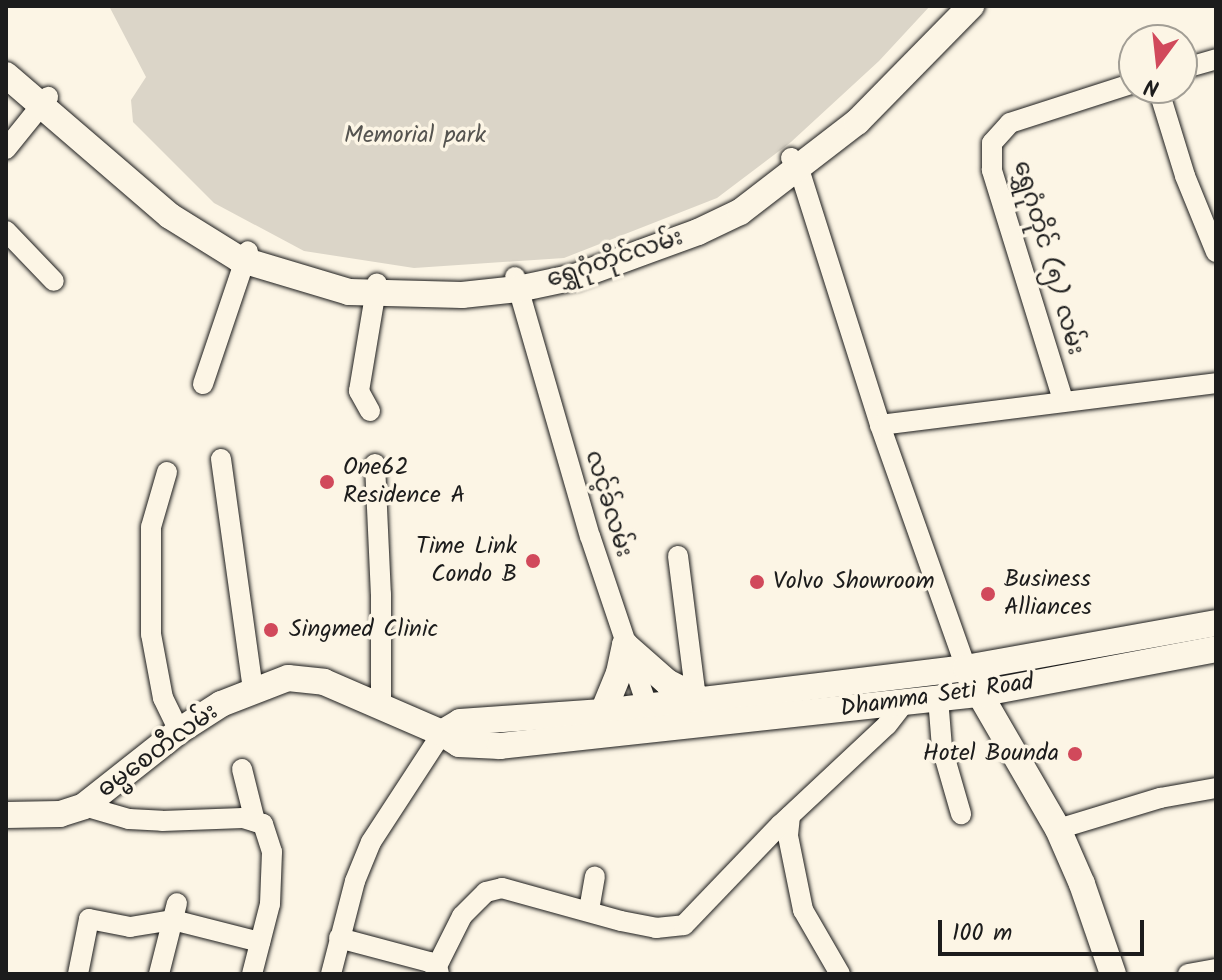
<!DOCTYPE html>
<meta charset="utf-8">
<style>
body{margin:0}
#map{position:relative;width:1222px;height:980px;overflow:hidden;background:#fcf5e5;font-family:Kalam,"Noto Sans Myanmar",sans-serif}
div>[style]{position:absolute}
.green>*{inset:0;background:#dbd5c8}
.roads{filter:drop-shadow(0 0 2px #1c1c1c) drop-shadow(0 0 2px #1c1c1c)}
.minor>*{height:20px;margin:-10px;padding:0 10px;transform-origin:10px;border-radius:10px;background:#fcf5e5}
.major>*{height:26px;margin:-13px;padding:0 13px;transform-origin:13px;border-radius:13px;background:#fcf5e5}
.dots>*{width:22px;height:22px;translate:-50% -50%;box-sizing:border-box;border:4px solid #fcf5e5;border-radius:50%}
span{translate:-50% -50%;white-space:nowrap;text-align:center;line-height:1.15;-webkit-text-stroke:7px #fcf5e5;paint-order:stroke}
.park-label{font-size:24px;color:#555450}
.street-label{font-size:24px;color:#1c1c1c}
.poi-label{font-size:24px;color:#1c1c1c}
.left{translate:0 -50%;text-align:left}
.right{translate:-100% -50%;text-align:right}
.frame{position:absolute;inset:0;border:8px solid #1c1c1c;pointer-events:none}
.north{position:absolute;left:1118px;top:24px;width:80px;height:80px;box-sizing:border-box;background:#fcf5e5;border:2px solid #a29e95;border-radius:50%;rotate:195deg;font-size:22px;font-weight:700;line-height:32px;text-align:center;color:#1c1c1c}
.north::after{content:'';display:block;margin:auto;width:28px;height:36px;background:#d1495b;clip-path:polygon(50% 0,100% 100%,50% 72%,0 100%)}
.scale{position:absolute;left:938px;top:920px;width:206px;height:36px;box-sizing:border-box;border:4px solid #1c1c1c;border-top:0;padding-left:10px;font-size:24px;line-height:28px;white-space:nowrap;color:#1c1c1c;-webkit-text-stroke:6px #fcf5e5;paint-order:stroke}
</style>
<div id="map">
<div class="green">
<i style="clip-path:polygon(109px 6px,930px 6px,879px 61px,791px 142px,717px 198px,564px 258px,414px 268px,304px 251px,214px 203px,133px 122px,131px 100px,146px 77px)"></i>
</div>
<div class="roads">
<div class="minor">
<i style="left:1182px;top:69px;width:35px;rotate:-16deg"></i>
<i style="left:1158px;top:88px;width:92px;rotate:72.9deg"></i>
<i style="left:1185px;top:176px;width:82px;rotate:67.8deg"></i>
<i style="left:6px;top:149px;width:67px;rotate:-51.1deg"></i>
<i style="left:791px;top:158px;width:14px;rotate:54deg"></i>
<i style="left:799px;top:169px;width:269px;rotate:72.4deg"></i>
<i style="left:880px;top:425px;width:258px;rotate:70.5deg"></i>
<i style="left:6px;top:231px;width:69px;rotate:46.2deg"></i>
<i style="left:515px;top:277px;width:270px;rotate:73.9deg"></i>
<i style="left:590px;top:536px;width:194px;rotate:71.4deg"></i>
<i style="left:203px;top:384px;width:140px;rotate:-71.3deg"></i>
<i style="left:1063px;top:400px;width:241px;rotate:-107.2deg"></i>
<i style="left:992px;top:170px;width:27px;rotate:-90deg"></i>
<i style="left:992px;top:143px;width:27px;rotate:-48deg"></i>
<i style="left:1010px;top:123px;width:130px;rotate:-17.9deg"></i>
<i style="left:370px;top:411px;width:23px;rotate:-119deg"></i>
<i style="left:359px;top:391px;width:109px;rotate:-80.5deg"></i>
<i style="left:880px;top:425px;width:339px;rotate:-7.1deg"></i>
<i style="left:221px;top:459px;width:233px;rotate:82.1deg"></i>
<i style="left:375px;top:464px;width:130px;rotate:87.4deg"></i>
<i style="left:381px;top:594px;width:112px;rotate:90deg"></i>
<i style="left:167px;top:472px;width:57px;rotate:106.2deg"></i>
<i style="left:151px;top:527px;width:107px;rotate:90deg"></i>
<i style="left:151px;top:634px;width:65px;rotate:79.4deg"></i>
<i style="left:163px;top:698px;width:37px;rotate:64deg"></i>
<i style="left:678px;top:556px;width:143px;rotate:82.8deg"></i>
<i style="left:938px;top:698px;width:50px;rotate:85.4deg"></i>
<i style="left:942px;top:748px;width:69px;rotate:73.9deg"></i>
<i style="left:242px;top:769px;width:54px;rotate:76deg"></i>
<i style="left:84px;top:806px;width:47px;rotate:16.1deg"></i>
<i style="left:129px;top:819px;width:33px;rotate:3deg"></i>
<i style="left:162px;top:821px;width:81px;rotate:-2.1deg"></i>
<i style="left:243px;top:818px;width:21px;rotate:17deg"></i>
<i style="left:263px;top:824px;width:29px;rotate:72deg"></i>
<i style="left:272px;top:852px;width:52px;rotate:92.2deg"></i>
<i style="left:270px;top:904px;width:72px;rotate:104.4deg"></i>
<i style="left:790px;top:816px;width:20px;rotate:96deg"></i>
<i style="left:788px;top:836px;width:76px;rotate:78.5deg"></i>
<i style="left:803px;top:910px;width:74px;rotate:60deg"></i>
<i style="left:1058px;top:829px;width:107px;rotate:-16.9deg"></i>
<i style="left:1160px;top:798px;width:57px;rotate:-10.1deg"></i>
<i style="left:589px;top:910px;width:34px;rotate:-80deg"></i>
<i style="left:339px;top:938px;width:93px;rotate:14.9deg"></i>
<i style="left:429px;top:962px;width:9px;rotate:27deg"></i>
<i style="left:437px;top:966px;width:8px;rotate:76deg"></i>
<i style="left:437px;top:966px;width:56px;rotate:-63.4deg"></i>
<i style="left:462px;top:916px;width:34px;rotate:-45deg"></i>
<i style="left:486px;top:892px;width:16px;rotate:-14deg"></i>
<i style="left:502px;top:888px;width:123px;rotate:15.5deg"></i>
<i style="left:621px;top:921px;width:36px;rotate:11deg"></i>
<i style="left:656px;top:928px;width:28px;rotate:-6deg"></i>
<i style="left:684px;top:925px;width:139px;rotate:-46.2deg"></i>
<i style="left:780px;top:825px;width:146px;rotate:-43.1deg"></i>
<i style="left:887px;top:725px;width:28px;rotate:-52deg"></i>
<i style="left:78px;top:974px;width:56px;rotate:-78.7deg"></i>
<i style="left:89px;top:919px;width:42px;rotate:11deg"></i>
<i style="left:130px;top:927px;width:44px;rotate:-9.2deg"></i>
<i style="left:173px;top:920px;width:90px;rotate:14.2deg"></i>
<i style="left:159px;top:974px;width:73px;rotate:-75.8deg"></i>
<i style="left:331px;top:974px;width:96px;rotate:-75.5deg"></i>
<i style="left:355px;top:881px;width:42px;rotate:-67.7deg"></i>
<i style="left:371px;top:842px;width:130px;rotate:-56.9deg"></i>
<i style="left:1188px;top:974px;width:28px;rotate:-10deg"></i>
</div>
<div class="major">
<i style="left:6px;top:75px;width:216px;rotate:40.7deg"></i>
<i style="left:170px;top:216px;width:81px;rotate:31.9deg"></i>
<i style="left:239px;top:259px;width:115px;rotate:16.7deg"></i>
<i style="left:349px;top:292px;width:113px;rotate:1.5deg"></i>
<i style="left:462px;top:295px;width:56px;rotate:-6.1deg"></i>
<i style="left:518px;top:289px;width:58px;rotate:-11.9deg"></i>
<i style="left:575px;top:277px;width:131px;rotate:-20.1deg"></i>
<i style="left:698px;top:232px;width:47px;rotate:-25.5deg"></i>
<i style="left:740px;top:212px;width:148px;rotate:-37.6deg"></i>
<i style="left:857px;top:122px;width:163px;rotate:-45.5deg"></i>
<i style="left:625px;top:645px;width:56px;rotate:41.4deg"></i>
<i style="left:667px;top:682px;width:39px;rotate:27deg"></i>
<i style="left:971px;top:679px;width:173px;rotate:59.9deg"></i>
<i style="left:1058px;top:829px;width:60px;rotate:66.4deg"></i>
<i style="left:1082px;top:884px;width:95px;rotate:71deg"></i>
<i style="left:603px;top:712px;width:42px;rotate:-67.7deg"></i>
<i style="left:619px;top:673px;width:29px;rotate:-78deg"></i>
<i style="left:442px;top:733px;width:21px;rotate:-31deg"></i>
<i style="left:460px;top:722px;width:143px;rotate:-4deg"></i>
<i style="left:603px;top:712px;width:366px;rotate:-6.9deg"></i>
<i style="left:966px;top:668px;width:254px;rotate:-10.2deg"></i>
<i style="left:6px;top:815px;width:54px;rotate:-1.1deg"></i>
<i style="left:60px;top:814px;width:25px;rotate:-18deg"></i>
<i style="left:84px;top:806px;width:121px;rotate:-38.3deg"></i>
<i style="left:179px;top:731px;width:50px;rotate:-32.7deg"></i>
<i style="left:221px;top:704px;width:72px;rotate:-21.2deg"></i>
<i style="left:288px;top:678px;width:36px;rotate:6deg"></i>
<i style="left:324px;top:682px;width:129px;rotate:23.4deg"></i>
<i style="left:442px;top:733px;width:20px;rotate:33deg"></i>
<i style="left:459px;top:744px;width:41px;rotate:2.8deg"></i>
<i style="left:500px;top:746px;width:481px;rotate:-6.2deg"></i>
<i style="left:978px;top:694px;width:242px;rotate:-10.7deg"></i>
</div>
</div>
<div class="dots">
<i style="left:327px;top:482px;background:#d1495b"></i>
<i style="left:533px;top:561px;background:#d1495b"></i>
<i style="left:757px;top:582px;background:#d1495b"></i>
<i style="left:988px;top:594px;background:#d1495b"></i>
<i style="left:271px;top:630px;background:#d1495b"></i>
<i style="left:1075px;top:754px;background:#d1495b"></i>
</div>
<div class="park-label">
<span style="left:415px;top:136px">Memorial park</span>
</div>
<div class="street-label">
<span style="left:1048px;top:258px;rotate:74deg">ရွှေဂုံတိုင် (၅) လမ်း</span>
<span style="left:615px;top:259px;rotate:-18deg">ရွှေဂုံတိုင်လမ်း</span>
<span style="left:608px;top:504px;rotate:73deg">လင့်ခ်လမ်း</span>
<span style="left:937px;top:696px;rotate:-8deg">Dhamma Seti Road</span>
<span style="left:158px;top:751px;rotate:-36deg">ဓမ္မစေတီလမ်း</span>
</div>
<div class="poi-label">
<span class="left" style="left:343px;top:482px">One62<br>Residence A</span>
<span class="right" style="left:517px;top:561px">Time Link<br>Condo B</span>
<span class="left" style="left:1004px;top:594px">Business<br>Alliances</span>
<span class="left" style="left:773px;top:582px">Volvo Showroom</span>
<span class="left" style="left:289px;top:630px">Singmed Clinic</span>
<span class="right" style="left:1059px;top:754px">Hotel Bounda</span>
</div>
<div class="frame"></div>
<div class="north">N</div>
<div class="scale">100 m</div>
</div>
